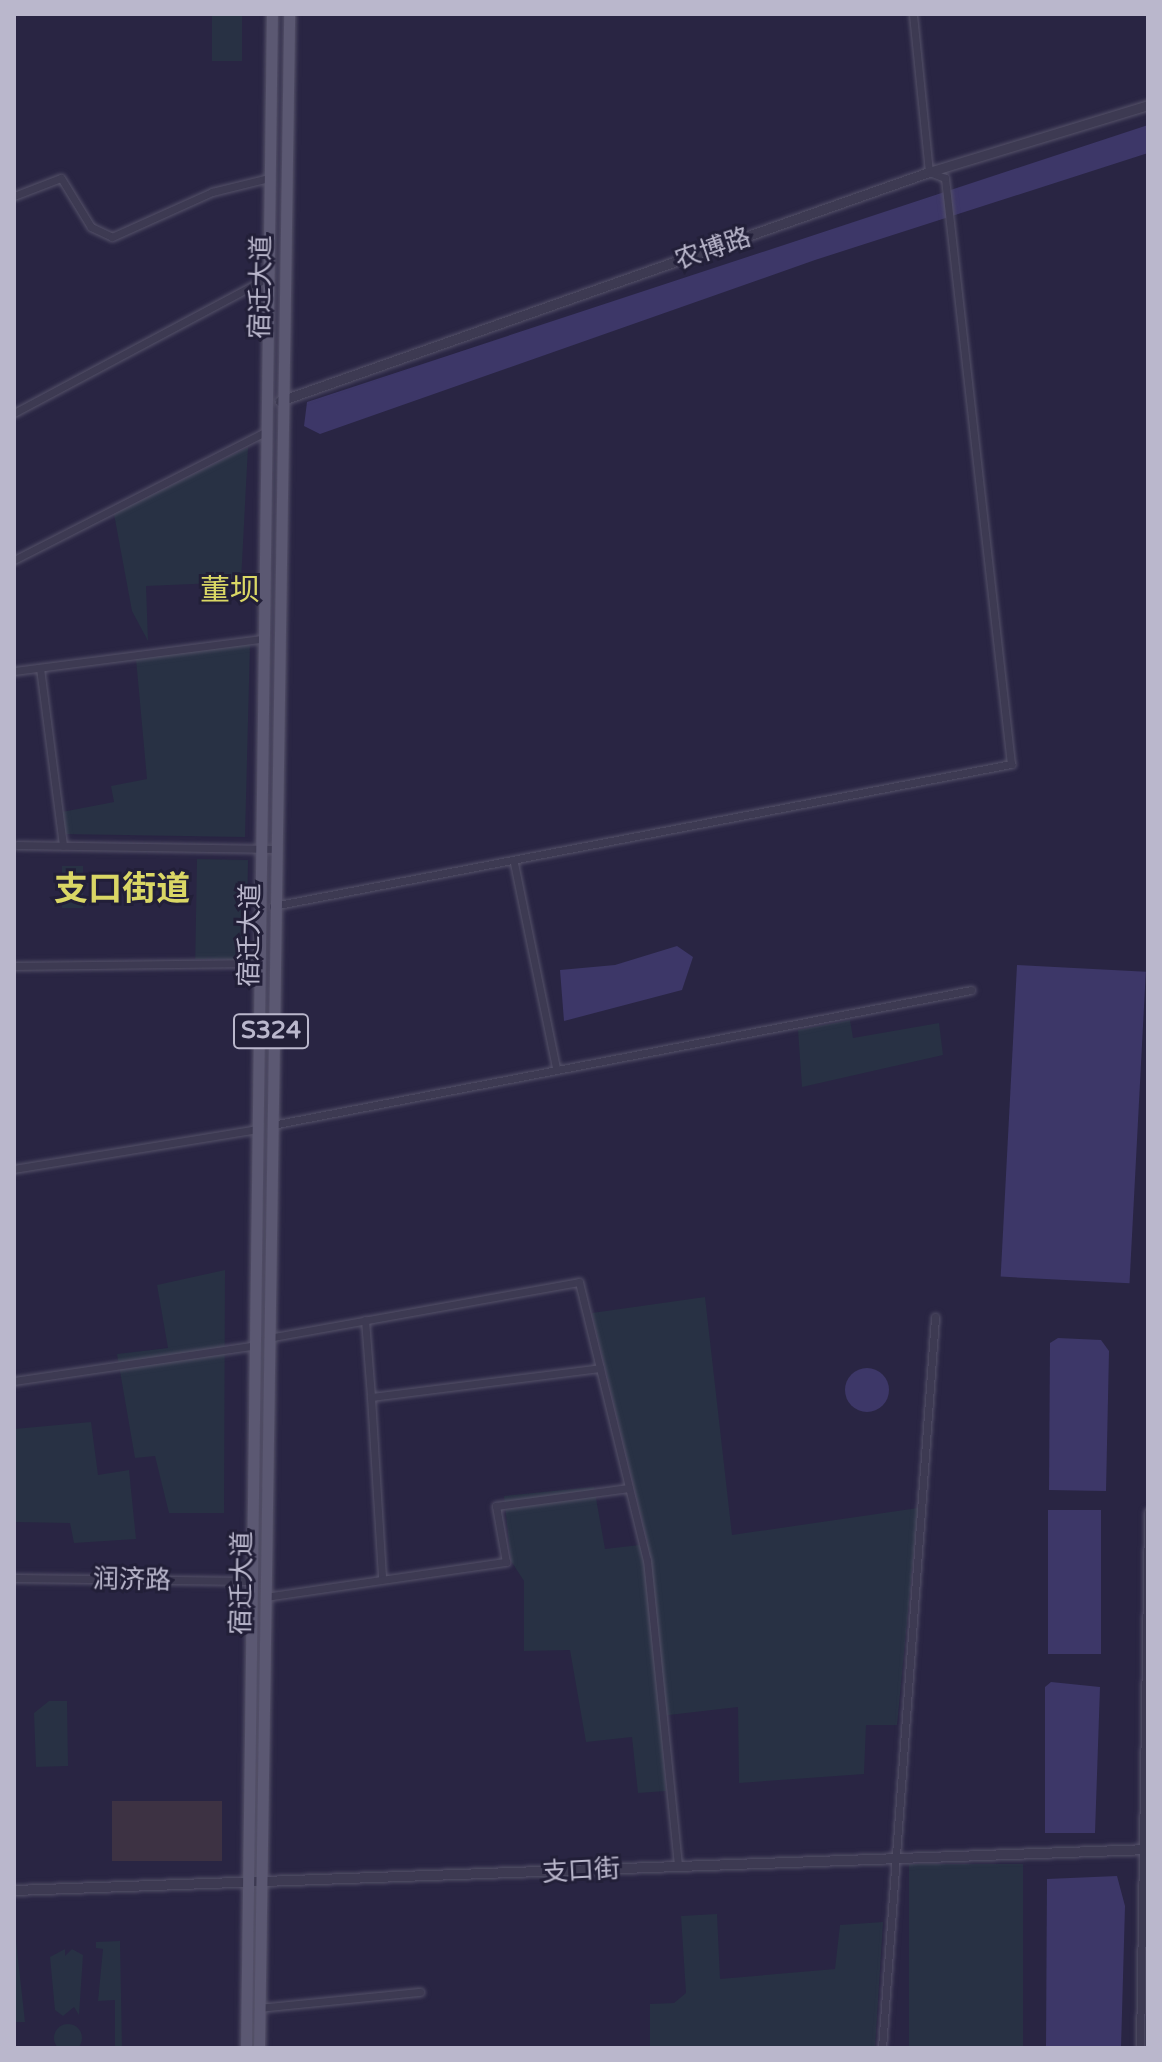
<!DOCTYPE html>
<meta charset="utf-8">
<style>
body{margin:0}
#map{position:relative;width:1162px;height:2062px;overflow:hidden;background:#292543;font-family:"Varela Round","Noto Sans SC",sans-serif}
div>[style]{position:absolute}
.medical>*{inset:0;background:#3d3243;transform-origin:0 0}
.green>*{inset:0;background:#283144;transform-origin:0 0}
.round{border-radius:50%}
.water>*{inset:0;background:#3d3768;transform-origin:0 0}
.roads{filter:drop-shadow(0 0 2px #555269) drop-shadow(0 0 2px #555269)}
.minor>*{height:7px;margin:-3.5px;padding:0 3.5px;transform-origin:3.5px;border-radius:3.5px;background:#3d3a52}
.tertiary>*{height:9px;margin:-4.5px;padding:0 4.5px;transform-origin:4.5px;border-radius:4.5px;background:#3d3a52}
.primary>*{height:11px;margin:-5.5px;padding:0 5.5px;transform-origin:5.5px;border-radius:5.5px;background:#5b5872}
span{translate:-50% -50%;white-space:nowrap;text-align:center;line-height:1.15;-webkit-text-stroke:6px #221f38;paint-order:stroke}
.shield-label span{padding:2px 6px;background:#221f38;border:2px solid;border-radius:6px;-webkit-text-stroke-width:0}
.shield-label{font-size:24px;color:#bab7cc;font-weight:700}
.street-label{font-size:26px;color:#bab7cc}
.quarter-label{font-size:30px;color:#dad765}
.district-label{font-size:34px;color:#dad765;font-weight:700}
.frame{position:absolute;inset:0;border:16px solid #bab7cc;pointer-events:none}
</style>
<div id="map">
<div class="medical">
<i style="left:222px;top:1801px;width:60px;height:110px;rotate:90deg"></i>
</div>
<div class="green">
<i style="left:212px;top:14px;width:30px;height:47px"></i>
<i style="clip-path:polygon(248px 447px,241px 582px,146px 586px,148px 641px,132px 611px,114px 514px)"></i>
<i style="clip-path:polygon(250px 643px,245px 837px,65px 834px,62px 812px,114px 802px,111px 786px,147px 779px,136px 659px)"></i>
<i style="left:248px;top:860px;width:100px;height:51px;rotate:91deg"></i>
<i style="left:62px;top:866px;width:21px;height:42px"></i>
<i style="clip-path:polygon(850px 1020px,853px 1038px,939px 1023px,943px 1055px,802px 1087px,798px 1030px)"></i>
<i style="clip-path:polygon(225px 1270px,224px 1513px,169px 1513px,155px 1456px,135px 1458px,117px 1354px,168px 1348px,157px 1285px)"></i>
<i style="clip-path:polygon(705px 1297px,732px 1535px,918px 1508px,897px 1725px,866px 1725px,864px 1774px,739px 1783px,738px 1707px,660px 1716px,666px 1791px,638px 1793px,632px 1737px,586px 1742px,570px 1650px,524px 1651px,524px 1581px,511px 1561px,504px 1496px,594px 1487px,605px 1549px,648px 1544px,592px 1313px)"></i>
<i style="clip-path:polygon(91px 1422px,98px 1475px,129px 1470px,136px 1539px,74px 1543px,70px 1523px,14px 1522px,14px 1429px)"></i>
<i style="clip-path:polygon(49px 1701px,67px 1701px,68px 1766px,36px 1767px,34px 1713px)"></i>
<i style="left:1023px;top:1864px;width:184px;height:114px;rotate:90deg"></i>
<i style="clip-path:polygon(717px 1914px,720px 1979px,835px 1969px,840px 1925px,883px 1922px,875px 2048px,650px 2048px,650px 2004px,674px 2003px,686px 1993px,681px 1916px)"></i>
<i style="clip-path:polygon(14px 1923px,25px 2022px,14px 2022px)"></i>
<i style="clip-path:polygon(120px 1941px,122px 2048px,115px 2048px,115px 2000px,98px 2001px,103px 1949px,96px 1948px,96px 1942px)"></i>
<i style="clip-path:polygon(65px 1949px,65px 1956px,72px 1949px,83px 1955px,79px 2015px,74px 2007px,63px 2016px,55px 2010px,50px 1957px)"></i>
<i class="round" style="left:54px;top:2024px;width:28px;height:28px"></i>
</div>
<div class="water">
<i style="clip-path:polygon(1148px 125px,1148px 153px,815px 260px,320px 434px,304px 426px,307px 402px)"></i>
<i style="clip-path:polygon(677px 946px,693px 957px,682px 990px,564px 1021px,560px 970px,615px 965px)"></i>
<i style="left:1017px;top:965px;width:129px;height:312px;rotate:3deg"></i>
<i style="clip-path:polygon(1058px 1338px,1101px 1340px,1109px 1351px,1106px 1491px,1049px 1490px,1050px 1343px)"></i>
<i class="round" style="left:845px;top:1368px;width:44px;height:44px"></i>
<i style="left:1101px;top:1510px;width:144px;height:53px;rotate:90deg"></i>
<i style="clip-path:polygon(1051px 1682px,1100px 1687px,1095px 1833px,1045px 1833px,1045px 1687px)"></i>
<i style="clip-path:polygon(1117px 1876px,1125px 1906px,1121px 2048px,1046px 2048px,1047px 1879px)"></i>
</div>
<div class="roads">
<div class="minor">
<i style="left:14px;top:196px;width:50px;rotate:-21deg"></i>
<i style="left:61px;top:178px;width:57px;rotate:58.5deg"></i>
<i style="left:91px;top:227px;width:23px;rotate:25deg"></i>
<i style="left:112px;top:237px;width:110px;rotate:-24.2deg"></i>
<i style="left:212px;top:192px;width:59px;rotate:-13.8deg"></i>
<i style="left:14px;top:413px;width:287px;rotate:-28.1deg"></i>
<i style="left:14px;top:560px;width:282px;rotate:-27deg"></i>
<i style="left:40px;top:668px;width:179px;rotate:82.6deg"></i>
<i style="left:14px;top:671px;width:248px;rotate:-7.4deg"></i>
<i style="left:17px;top:845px;width:256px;rotate:0.9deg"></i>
<i style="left:514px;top:863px;width:209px;rotate:78.4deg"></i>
<i style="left:273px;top:906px;width:752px;rotate:-10.89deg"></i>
<i style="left:1011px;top:764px;width:590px;rotate:-96.43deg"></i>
<i style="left:945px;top:178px;width:17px;rotate:-159deg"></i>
<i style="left:929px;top:172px;width:159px;rotate:-95.8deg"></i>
<i style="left:14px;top:966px;width:242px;rotate:-0.7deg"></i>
<i style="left:272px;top:1125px;width:712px;rotate:-10.93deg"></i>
<i style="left:14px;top:1169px;width:242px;rotate:-9.3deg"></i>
<i style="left:365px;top:1320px;width:77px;rotate:85.5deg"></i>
<i style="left:371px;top:1397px;width:231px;rotate:-7.2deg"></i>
<i style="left:268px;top:1338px;width:316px;rotate:-10.2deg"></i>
<i style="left:579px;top:1282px;width:286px;rotate:76.3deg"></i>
<i style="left:647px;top:1560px;width:308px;rotate:84.2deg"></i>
<i style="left:14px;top:1381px;width:241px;rotate:-8.4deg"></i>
<i style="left:371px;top:1397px;width:182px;rotate:86.5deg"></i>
<i style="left:14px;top:1578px;width:236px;rotate:0.7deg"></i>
<i style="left:265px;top:1597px;width:244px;rotate:-8.3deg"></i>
<i style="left:506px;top:1562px;width:57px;rotate:-100.1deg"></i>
<i style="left:496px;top:1506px;width:134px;rotate:-7.7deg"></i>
<i style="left:259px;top:2008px;width:162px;rotate:-5.7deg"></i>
<i style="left:882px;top:2048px;width:733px;rotate:-85.85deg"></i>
<i style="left:1140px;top:2048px;width:536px;rotate:-89.14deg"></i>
</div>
<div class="tertiary">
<i style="left:280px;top:401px;width:688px;rotate:-19.44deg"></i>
<i style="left:929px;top:172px;width:229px;rotate:-17deg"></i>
<i style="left:14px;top:1890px;width:1135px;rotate:-2.07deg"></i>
</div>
<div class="primary">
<i style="left:246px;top:2048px;width:2034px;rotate:-89.27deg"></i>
<i style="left:259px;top:2048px;width:2034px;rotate:-89.15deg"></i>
</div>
</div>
<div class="shield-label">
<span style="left:271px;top:1031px">S324</span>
</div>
<div class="street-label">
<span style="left:713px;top:249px;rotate:-19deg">农博路</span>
<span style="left:261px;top:287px;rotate:-89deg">宿迁大道</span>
<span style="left:250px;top:935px;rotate:-89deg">宿迁大道</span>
<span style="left:132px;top:1580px;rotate:1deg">润济路</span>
<span style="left:242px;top:1583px;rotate:-89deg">宿迁大道</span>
<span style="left:581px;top:1871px;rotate:-3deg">支口街</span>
</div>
<div class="quarter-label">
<span style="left:230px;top:591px">董坝</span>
</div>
<div class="district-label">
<span style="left:122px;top:890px">支口街道</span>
</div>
<div class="frame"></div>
</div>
